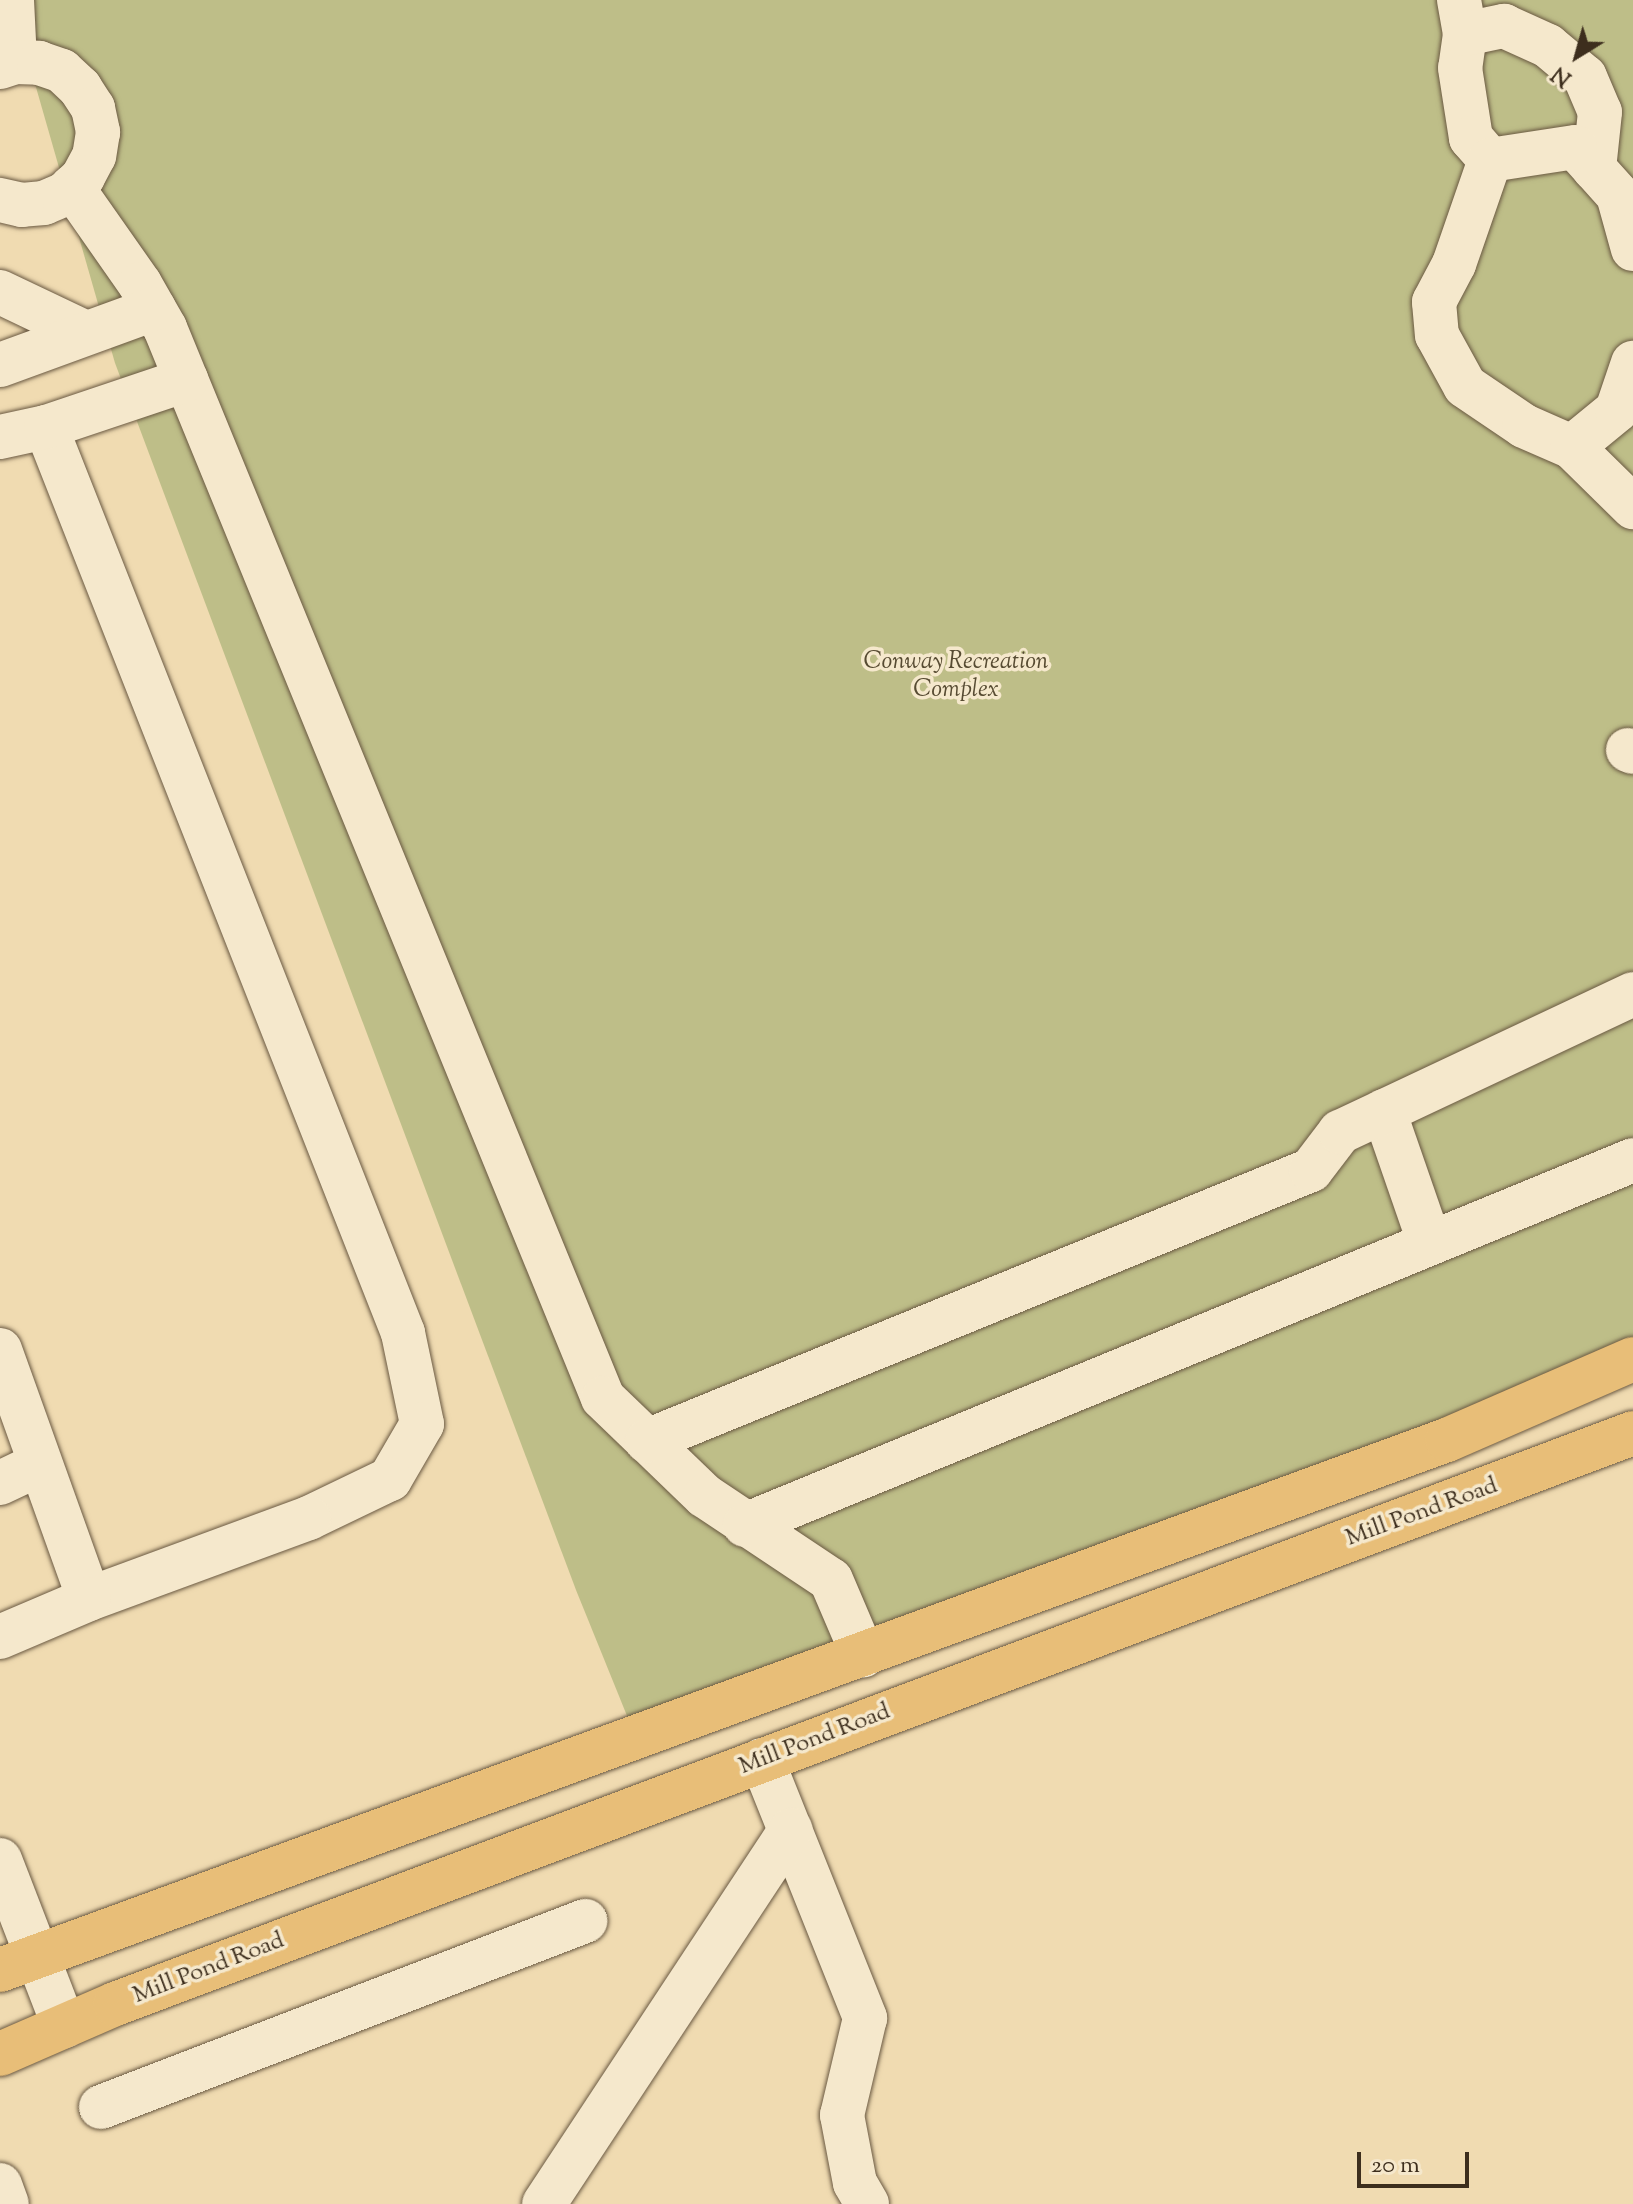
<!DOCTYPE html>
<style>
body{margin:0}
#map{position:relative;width:1633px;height:2204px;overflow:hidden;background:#f0dbb1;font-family:"Sorts Mill Goudy",serif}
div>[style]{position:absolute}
.green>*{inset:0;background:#bebe88}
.roads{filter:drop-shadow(0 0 2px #6a5942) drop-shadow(0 0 2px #6a5942)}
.minor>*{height:44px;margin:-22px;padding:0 22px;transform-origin:22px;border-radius:22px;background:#f5e8cc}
.major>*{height:44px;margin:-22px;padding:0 22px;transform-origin:22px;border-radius:22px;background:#e8be78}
span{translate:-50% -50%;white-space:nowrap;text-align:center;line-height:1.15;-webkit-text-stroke:7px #f5e8cc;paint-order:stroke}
.park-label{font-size:24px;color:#574b32;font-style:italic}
.street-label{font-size:24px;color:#3d2e1d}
.north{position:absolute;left:1537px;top:16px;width:80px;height:80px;-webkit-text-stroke:6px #f5e8cc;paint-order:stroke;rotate:217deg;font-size:22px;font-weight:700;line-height:32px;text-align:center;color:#3d2e1d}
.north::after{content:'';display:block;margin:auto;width:28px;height:36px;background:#3d2e1d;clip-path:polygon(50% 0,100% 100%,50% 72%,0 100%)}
.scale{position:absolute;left:1357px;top:2152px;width:112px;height:36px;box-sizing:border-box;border:4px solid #3d2e1d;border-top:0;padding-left:10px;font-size:24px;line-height:28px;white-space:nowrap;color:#3d2e1d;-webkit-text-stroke:6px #f5e8cc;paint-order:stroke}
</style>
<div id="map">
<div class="green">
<i style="clip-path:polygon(11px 0,1633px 0,1633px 1359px,636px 1738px,576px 1590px,115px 363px)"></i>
</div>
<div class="roads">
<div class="minor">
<i style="left:12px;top:0;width:62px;rotate:87.2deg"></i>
<i style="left:1459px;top:0;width:35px;rotate:80deg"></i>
<i style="left:1465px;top:34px;width:34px;rotate:98deg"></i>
<i style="left:1460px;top:68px;width:71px;rotate:81.1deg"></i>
<i style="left:1471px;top:138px;width:29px;rotate:49deg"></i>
<i style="left:1465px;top:34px;width:40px;rotate:-12deg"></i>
<i style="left:1504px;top:26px;width:48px;rotate:24.4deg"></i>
<i style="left:1548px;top:46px;width:48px;rotate:40deg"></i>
<i style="left:1585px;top:77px;width:38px;rotate:67deg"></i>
<i style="left:1600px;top:112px;width:57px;rotate:96deg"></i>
<i style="left:0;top:67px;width:16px;rotate:-18deg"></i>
<i style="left:15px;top:62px;width:24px;rotate:2deg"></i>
<i style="left:39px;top:63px;width:24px;rotate:19deg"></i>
<i style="left:62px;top:71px;width:25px;rotate:43deg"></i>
<i style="left:80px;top:88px;width:24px;rotate:57deg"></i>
<i style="left:93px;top:108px;width:25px;rotate:78deg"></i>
<i style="left:98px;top:132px;width:24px;rotate:99deg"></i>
<i style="left:94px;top:156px;width:24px;rotate:118deg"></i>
<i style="left:83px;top:177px;width:25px;rotate:137deg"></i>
<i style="left:65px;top:194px;width:23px;rotate:157deg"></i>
<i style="left:44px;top:203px;width:22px;rotate:175deg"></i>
<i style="left:22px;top:205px;width:23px;rotate:-167deg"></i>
<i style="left:72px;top:187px;width:118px;rotate:55deg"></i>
<i style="left:140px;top:284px;width:51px;rotate:60.4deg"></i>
<i style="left:165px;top:328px;width:1156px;rotate:67.74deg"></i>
<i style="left:603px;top:1398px;width:141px;rotate:43.9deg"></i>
<i style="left:705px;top:1496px;width:151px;rotate:33.7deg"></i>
<i style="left:831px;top:1580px;width:82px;rotate:66.9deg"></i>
<i style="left:1633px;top:249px;width:56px;rotate:-105.5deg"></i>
<i style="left:1618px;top:195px;width:64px;rotate:-131.9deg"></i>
<i style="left:1575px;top:147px;width:86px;rotate:171.3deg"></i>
<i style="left:1490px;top:160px;width:110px;rotate:109.1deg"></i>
<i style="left:1454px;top:264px;width:43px;rotate:117.8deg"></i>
<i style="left:1434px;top:302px;width:33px;rotate:85deg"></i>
<i style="left:1437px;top:335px;width:58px;rotate:61.2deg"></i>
<i style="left:1465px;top:386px;width:71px;rotate:34.1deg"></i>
<i style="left:1524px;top:426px;width:52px;rotate:23.6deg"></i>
<i style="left:1572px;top:447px;width:58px;rotate:-39.4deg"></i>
<i style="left:1617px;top:410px;width:50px;rotate:-71.2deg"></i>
<i style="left:0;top:292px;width:95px;rotate:25.5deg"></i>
<i style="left:0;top:365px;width:164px;rotate:-20deg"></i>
<i style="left:46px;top:427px;width:974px;rotate:68.49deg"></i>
<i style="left:403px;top:1333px;width:93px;rotate:78.2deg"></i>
<i style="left:422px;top:1424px;width:64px;rotate:120.2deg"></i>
<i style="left:390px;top:1479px;width:90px;rotate:154.3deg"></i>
<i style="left:309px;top:1518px;width:234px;rotate:159.8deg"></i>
<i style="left:0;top:437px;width:47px;rotate:-12.3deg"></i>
<i style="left:46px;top:427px;width:148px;rotate:-18.6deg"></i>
<i style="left:1572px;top:447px;width:86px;rotate:44.5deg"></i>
<i style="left:1628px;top:750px;width:5px;rotate:22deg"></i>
<i style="left:1384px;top:1111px;width:138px;rotate:70.9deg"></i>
<i style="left:0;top:1350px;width:264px;rotate:70.3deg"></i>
<i style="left:89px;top:1599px;width:97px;rotate:156.9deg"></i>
<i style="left:647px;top:1441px;width:717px;rotate:-22.2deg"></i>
<i style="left:1311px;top:1170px;width:48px;rotate:-52.7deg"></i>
<i style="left:1340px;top:1132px;width:324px;rotate:-25.2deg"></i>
<i style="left:0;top:1483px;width:44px;rotate:-25.4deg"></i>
<i style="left:745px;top:1525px;width:960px;rotate:-22.34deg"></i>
<i style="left:762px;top:1760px;width:278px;rotate:68.2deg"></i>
<i style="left:865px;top:2018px;width:100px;rotate:103.3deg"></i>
<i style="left:842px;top:2115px;width:69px;rotate:79.2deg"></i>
<i style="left:855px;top:2183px;width:24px;rotate:60deg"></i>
<i style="left:0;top:1860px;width:178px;rotate:68.9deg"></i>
<i style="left:101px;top:2107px;width:519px;rotate:-21.02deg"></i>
<i style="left:0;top:2185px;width:20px;rotate:70deg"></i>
<i style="left:544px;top:2204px;width:448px;rotate:-56.6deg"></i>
</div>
<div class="major">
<i style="left:0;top:1970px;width:1541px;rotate:-20.12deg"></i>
<i style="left:1447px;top:1440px;width:203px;rotate:-23.5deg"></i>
<i style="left:0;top:2054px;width:125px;rotate:-23.5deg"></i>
<i style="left:115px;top:2004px;width:1622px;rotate:-20.61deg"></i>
</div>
</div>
<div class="park-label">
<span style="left:956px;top:677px">Conway Recreation<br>Complex</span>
</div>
<div class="street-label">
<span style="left:1422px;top:1513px;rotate:-20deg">Mill Pond Road</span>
<span style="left:815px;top:1740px;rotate:-21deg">Mill Pond Road</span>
<span style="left:209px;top:1969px;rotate:-21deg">Mill Pond Road</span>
</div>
<div class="north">N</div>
<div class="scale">20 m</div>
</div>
